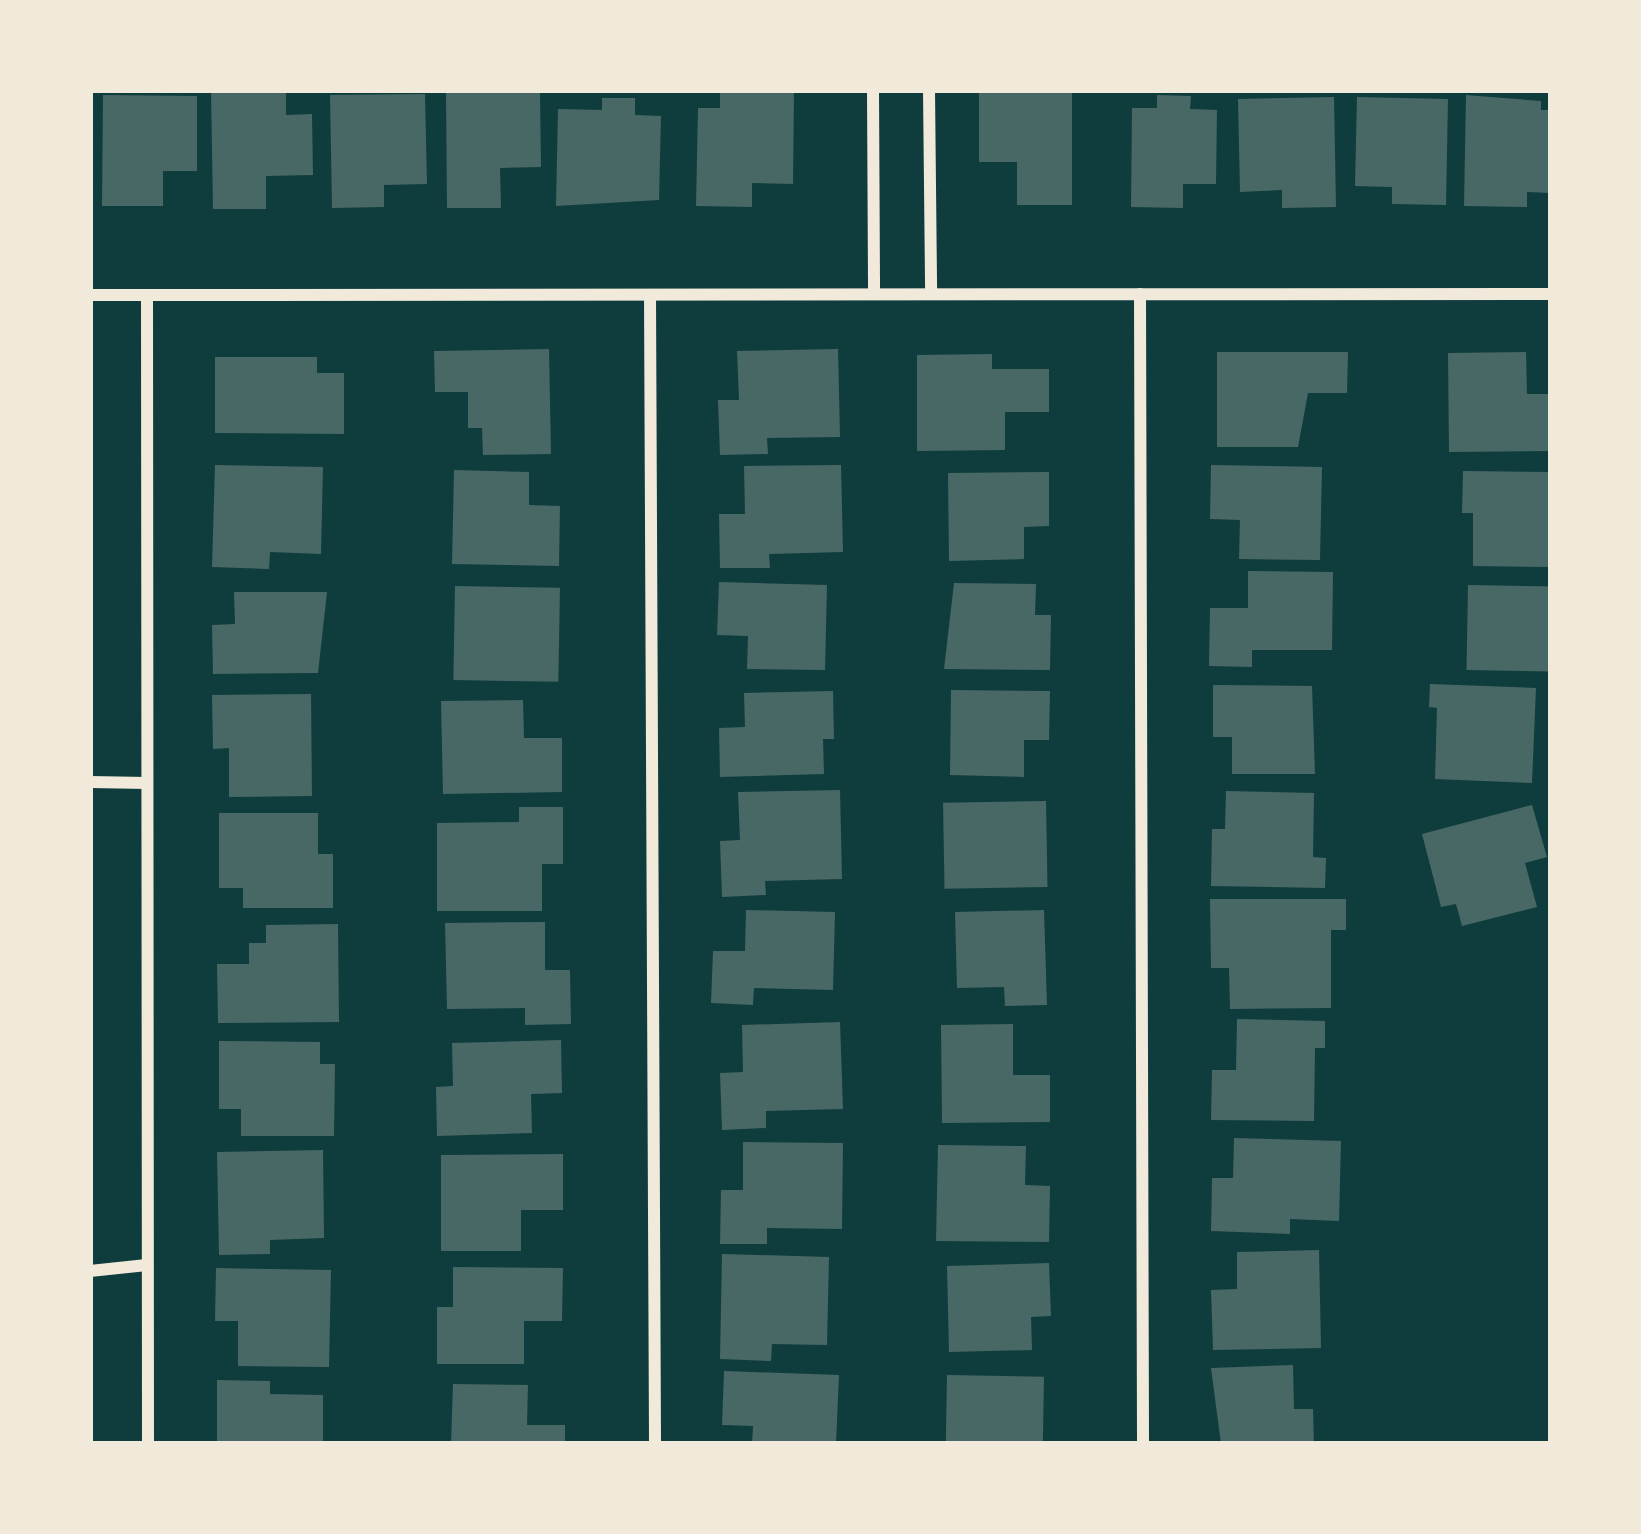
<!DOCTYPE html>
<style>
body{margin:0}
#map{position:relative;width:1641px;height:1534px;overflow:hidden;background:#0f3d3e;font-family:"Work Sans",sans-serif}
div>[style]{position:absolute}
.building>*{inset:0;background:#486865;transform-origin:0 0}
.minor>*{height:12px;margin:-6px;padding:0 6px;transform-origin:6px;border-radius:6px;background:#f1e9da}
span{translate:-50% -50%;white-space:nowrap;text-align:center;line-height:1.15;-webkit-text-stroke:10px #f1e9da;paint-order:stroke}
.frame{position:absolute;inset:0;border:93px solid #f1e9da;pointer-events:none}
</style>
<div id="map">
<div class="building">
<i style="clip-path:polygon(211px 90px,286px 90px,286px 115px,312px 114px,313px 175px,266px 176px,266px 209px,213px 209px)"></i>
<i style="clip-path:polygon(720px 90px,794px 90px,793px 184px,752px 183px,752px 207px,696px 206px,698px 108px,720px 108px)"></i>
<i style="clip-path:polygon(979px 90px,1072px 90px,1072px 205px,1017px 205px,1017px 162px,979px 162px)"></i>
<i style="clip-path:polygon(540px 92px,541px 167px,500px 168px,501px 208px,447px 208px,446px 93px)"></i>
<i style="clip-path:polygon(425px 94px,427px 184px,384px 185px,384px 207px,332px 208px,330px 95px)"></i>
<i style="clip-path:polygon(103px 95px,197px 96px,197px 171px,163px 171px,163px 206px,102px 206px)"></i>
<i style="clip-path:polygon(1157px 95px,1191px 96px,1190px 109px,1217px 110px,1216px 184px,1183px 184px,1183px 208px,1131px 207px,1132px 108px,1157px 108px)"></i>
<i style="clip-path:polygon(1466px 95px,1541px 101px,1541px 110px,1551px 110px,1551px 193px,1527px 192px,1527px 207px,1464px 206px)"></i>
<i style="clip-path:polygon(1334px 97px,1336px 207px,1282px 208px,1282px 190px,1240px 192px,1238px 99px)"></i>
<i style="clip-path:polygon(1357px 97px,1448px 99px,1446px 205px,1392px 204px,1392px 187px,1355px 186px)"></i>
<i style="clip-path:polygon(602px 98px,635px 98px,635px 115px,661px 116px,659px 200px,556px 206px,558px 109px,602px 110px)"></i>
<i style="clip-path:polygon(549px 349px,551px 454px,483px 455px,482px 428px,468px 428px,468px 392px,435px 392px,434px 351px)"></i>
<i style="clip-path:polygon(838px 349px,840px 437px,767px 438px,768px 454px,720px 455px,718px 400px,739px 400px,737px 351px)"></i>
<i style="clip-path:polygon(1217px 352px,1348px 352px,1347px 393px,1308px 393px,1298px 447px,1217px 447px)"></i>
<i style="clip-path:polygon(1526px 352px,1527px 394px,1551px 394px,1551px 451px,1449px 452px,1448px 353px)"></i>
<i style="clip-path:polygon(992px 354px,992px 369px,1049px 369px,1049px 412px,1005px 412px,1005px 450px,917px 451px,917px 355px)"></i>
<i style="clip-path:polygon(215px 357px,317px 357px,317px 373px,344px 373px,344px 434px,215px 433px)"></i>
<i style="clip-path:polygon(215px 465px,323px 467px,321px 554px,270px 552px,269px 569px,212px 567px)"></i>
<i style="clip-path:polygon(841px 465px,843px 552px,769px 554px,770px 568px,720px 568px,719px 514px,745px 514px,744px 466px)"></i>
<i style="clip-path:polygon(1211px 465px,1322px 467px,1320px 560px,1239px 559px,1240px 520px,1210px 519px)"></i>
<i style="clip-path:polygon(454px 470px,529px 472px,529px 505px,560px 506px,559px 566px,452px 564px)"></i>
<i style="clip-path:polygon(1463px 471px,1551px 472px,1551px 567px,1473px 566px,1473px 513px,1462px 513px)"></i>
<i style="clip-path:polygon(1049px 472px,1049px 526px,1024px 527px,1024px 559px,949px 561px,948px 473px)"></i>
<i style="clip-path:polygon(1248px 571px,1333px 572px,1332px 650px,1252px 650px,1252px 667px,1209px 666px,1210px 608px,1248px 608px)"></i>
<i style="clip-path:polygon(719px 582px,827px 585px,825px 670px,747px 669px,748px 636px,717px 635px)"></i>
<i style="clip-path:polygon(954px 583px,1036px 584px,1035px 615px,1051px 615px,1050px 670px,944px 669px)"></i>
<i style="left:1468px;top:585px;width:83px;height:85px;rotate:1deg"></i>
<i style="left:455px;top:586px;width:105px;height:94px;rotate:1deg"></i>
<i style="clip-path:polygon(234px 592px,327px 592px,318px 673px,213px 674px,212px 625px,235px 624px)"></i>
<i style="clip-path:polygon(1430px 684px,1536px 688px,1532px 783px,1435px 779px,1437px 708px,1429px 707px)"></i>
<i style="clip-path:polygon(1213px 685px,1312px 686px,1315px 774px,1232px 774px,1232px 737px,1213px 737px)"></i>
<i style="clip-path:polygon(951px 690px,1050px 691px,1049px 740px,1024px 740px,1024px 777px,950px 775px)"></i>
<i style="clip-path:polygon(833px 691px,834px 739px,823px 739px,824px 774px,720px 777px,719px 728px,745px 727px,744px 693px)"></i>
<i style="clip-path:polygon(311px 694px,312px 796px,229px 797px,229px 748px,213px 749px,212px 695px)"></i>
<i style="clip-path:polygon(523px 700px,524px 738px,562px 738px,562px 792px,443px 794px,441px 701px)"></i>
<i style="clip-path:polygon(840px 790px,842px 879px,765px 881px,766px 895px,722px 897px,720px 841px,740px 840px,738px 792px)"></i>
<i style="clip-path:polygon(1226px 791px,1314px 793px,1313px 857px,1326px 858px,1325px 888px,1211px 886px,1212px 829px,1225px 829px)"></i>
<i style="left:1046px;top:801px;width:86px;height:103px;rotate:89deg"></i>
<i style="clip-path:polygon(1532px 805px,1547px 857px,1525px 863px,1537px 907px,1462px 926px,1456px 904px,1441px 907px,1422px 834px)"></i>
<i style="clip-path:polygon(519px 807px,563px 807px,563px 864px,542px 864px,542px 911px,437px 911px,437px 823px,519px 822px)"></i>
<i style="clip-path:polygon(219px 813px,318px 813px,318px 854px,333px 854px,333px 908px,243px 908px,243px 888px,219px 888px)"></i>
<i style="clip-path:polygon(1210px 899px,1346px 899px,1346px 930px,1331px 930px,1331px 1008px,1230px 1009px,1229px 968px,1211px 968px)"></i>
<i style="clip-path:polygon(746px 910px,835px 912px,833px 990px,754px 988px,753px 1005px,711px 1003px,713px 951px,745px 951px)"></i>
<i style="clip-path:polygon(1044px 910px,1047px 1005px,1005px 1006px,1004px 987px,957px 988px,955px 912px)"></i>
<i style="clip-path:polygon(545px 922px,545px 970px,570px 970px,571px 1024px,525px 1025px,525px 1008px,447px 1009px,445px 923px)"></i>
<i style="clip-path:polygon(338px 924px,339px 1022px,218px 1023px,217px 964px,249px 964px,249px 943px,266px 943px,266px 925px)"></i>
<i style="clip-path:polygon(1237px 1019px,1325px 1021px,1325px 1048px,1315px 1048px,1314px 1121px,1211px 1120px,1212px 1070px,1236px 1070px)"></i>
<i style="clip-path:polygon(840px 1022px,843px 1109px,766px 1111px,766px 1128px,722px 1130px,720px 1073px,743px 1072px,742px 1025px)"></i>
<i style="clip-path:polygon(1013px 1024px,1013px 1075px,1050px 1075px,1050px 1122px,942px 1123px,941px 1025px)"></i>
<i style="clip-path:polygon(561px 1040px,562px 1093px,531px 1094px,532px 1133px,437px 1136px,436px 1087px,453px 1086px,452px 1043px)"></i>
<i style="clip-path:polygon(219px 1041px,320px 1042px,320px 1064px,335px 1064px,334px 1136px,241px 1136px,241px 1109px,219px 1109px)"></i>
<i style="clip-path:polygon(1234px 1138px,1341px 1141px,1339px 1221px,1290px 1219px,1290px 1234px,1211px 1231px,1212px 1178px,1233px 1178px)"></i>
<i style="clip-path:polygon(743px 1142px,843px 1143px,842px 1229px,767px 1228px,767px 1244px,720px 1244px,721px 1190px,743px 1190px)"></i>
<i style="clip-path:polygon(938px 1145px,1026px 1146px,1025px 1185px,1050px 1186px,1049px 1242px,936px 1241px)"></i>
<i style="clip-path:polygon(323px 1150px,324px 1238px,270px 1240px,270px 1254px,219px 1255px,217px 1152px)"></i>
<i style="clip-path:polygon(563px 1154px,563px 1210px,521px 1210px,521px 1251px,441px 1251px,441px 1155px)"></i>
<i style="clip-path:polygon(1319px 1250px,1321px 1348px,1213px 1350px,1211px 1290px,1237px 1289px,1237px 1252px)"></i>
<i style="clip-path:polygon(722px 1254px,829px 1257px,827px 1345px,772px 1344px,771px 1361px,720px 1359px)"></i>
<i style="clip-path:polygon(1049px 1263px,1051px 1316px,1031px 1317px,1032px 1350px,949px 1352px,947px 1266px)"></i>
<i style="clip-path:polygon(453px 1267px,563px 1268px,562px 1321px,524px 1321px,524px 1364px,437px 1364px,437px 1307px,453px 1307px)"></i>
<i style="clip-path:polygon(216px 1268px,331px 1270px,329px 1367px,238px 1366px,238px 1321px,215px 1321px)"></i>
<i style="clip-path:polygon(1293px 1365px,1294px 1409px,1313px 1409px,1314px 1444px,1221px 1444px,1211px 1368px)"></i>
<i style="clip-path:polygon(724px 1371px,839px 1375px,836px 1444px,752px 1444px,753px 1426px,722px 1425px)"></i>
<i style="left:947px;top:1375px;width:97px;height:69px;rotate:1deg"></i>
<i style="clip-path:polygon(217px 1380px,270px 1381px,270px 1394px,323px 1395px,323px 1444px,217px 1444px)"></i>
<i style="clip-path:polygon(453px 1384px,528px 1385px,527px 1425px,565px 1425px,565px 1444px,451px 1444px)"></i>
</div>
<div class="minor">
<i style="left:873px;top:90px;width:204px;rotate:89.7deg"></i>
<i style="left:929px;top:90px;width:204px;rotate:89.4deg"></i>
<i style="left:1140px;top:294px;width:1150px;rotate:89.85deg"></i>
<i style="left:90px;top:295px;width:1461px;rotate:-0.04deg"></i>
<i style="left:147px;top:295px;width:1149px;rotate:89.95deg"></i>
<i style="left:650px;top:295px;width:1149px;rotate:89.75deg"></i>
<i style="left:90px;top:782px;width:57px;rotate:1deg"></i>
<i style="left:90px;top:1271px;width:57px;rotate:-6deg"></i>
</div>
<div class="frame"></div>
</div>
